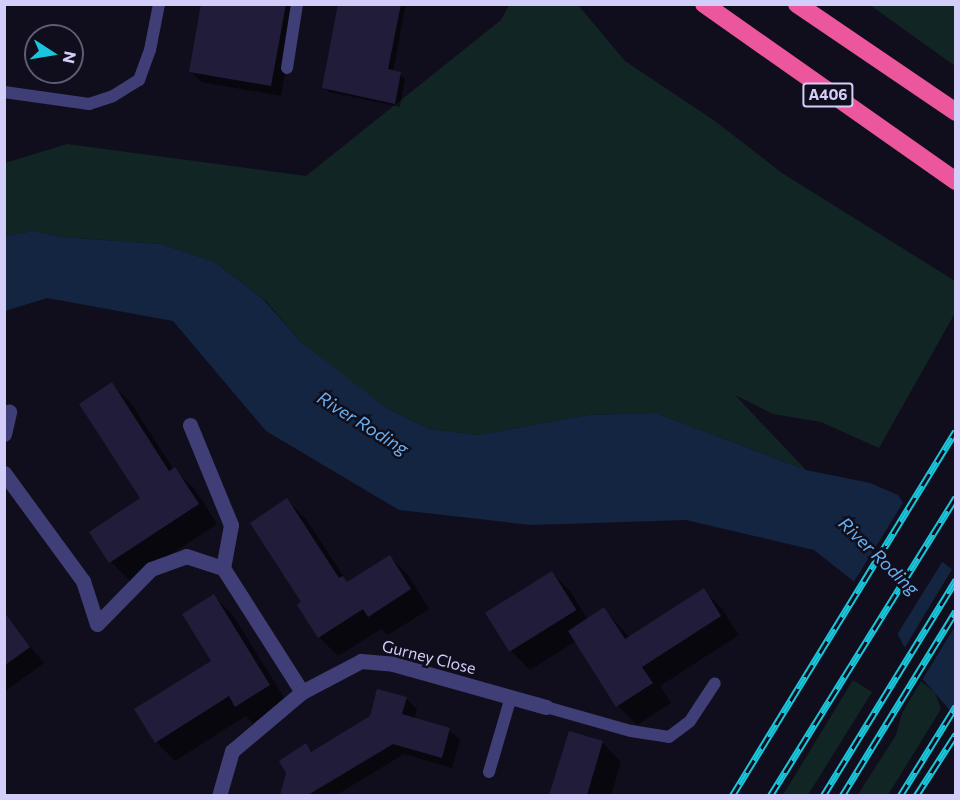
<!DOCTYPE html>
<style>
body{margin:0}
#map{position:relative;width:960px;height:800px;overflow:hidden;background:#100e1c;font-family:Commissioner,sans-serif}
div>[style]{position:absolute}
.green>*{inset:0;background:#112524}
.water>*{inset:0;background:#132540}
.pier>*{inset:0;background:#100e1c}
.shadow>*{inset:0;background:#0007}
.building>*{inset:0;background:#221c3b;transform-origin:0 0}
.lane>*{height:12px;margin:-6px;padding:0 6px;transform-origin:6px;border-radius:6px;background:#403e76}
.street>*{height:15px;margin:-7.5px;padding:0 7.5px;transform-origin:7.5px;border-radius:7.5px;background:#403e76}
.highway>*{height:18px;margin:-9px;padding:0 9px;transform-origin:9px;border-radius:9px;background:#ec569d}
.rail>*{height:7px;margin-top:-3.5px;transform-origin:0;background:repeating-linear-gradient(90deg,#100e1c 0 14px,#19c6db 0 28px);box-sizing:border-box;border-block:2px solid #19c6db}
span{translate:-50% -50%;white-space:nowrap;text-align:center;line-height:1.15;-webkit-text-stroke:5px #100e1c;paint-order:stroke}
.shield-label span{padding:2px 4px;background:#100e1c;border:2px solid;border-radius:4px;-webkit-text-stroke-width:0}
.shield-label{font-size:15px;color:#d3cef9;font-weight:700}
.street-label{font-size:16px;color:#d3cef9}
.water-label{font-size:18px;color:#67afee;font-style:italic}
.frame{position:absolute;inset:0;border:6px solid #d3cef9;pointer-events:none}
.north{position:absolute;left:24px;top:24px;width:60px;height:60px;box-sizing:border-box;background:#100e1c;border:2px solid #5e5b74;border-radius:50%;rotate:102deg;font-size:16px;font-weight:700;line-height:24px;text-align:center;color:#d3cef9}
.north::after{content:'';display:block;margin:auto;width:21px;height:27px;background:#19c6db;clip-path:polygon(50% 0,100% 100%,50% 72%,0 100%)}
</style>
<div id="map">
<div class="green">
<i style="clip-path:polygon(509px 5px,578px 5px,625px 61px,715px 121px,782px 173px,955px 281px,955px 313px,879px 448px,821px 422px,773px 414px,735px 395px,806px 470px,656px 413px,588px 415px,478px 435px,430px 429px,388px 409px,346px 378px,302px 343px,265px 300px,215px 262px,161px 244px,62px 237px,33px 231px,5px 236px,5px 163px,67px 144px,306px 176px,501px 20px)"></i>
<i style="clip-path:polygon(870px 5px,955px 5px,955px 66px)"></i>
<i style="clip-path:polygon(853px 680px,872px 692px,808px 795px,783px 795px)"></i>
<i style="clip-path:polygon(921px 681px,935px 693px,941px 709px,888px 795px,857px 796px,896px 735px,902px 713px)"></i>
</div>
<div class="water">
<i style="clip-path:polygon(33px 231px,62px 237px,161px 244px,215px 262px,263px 299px,302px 343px,388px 409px,430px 429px,478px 435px,588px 415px,656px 413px,806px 470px,870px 483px,898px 495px,939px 559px,955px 572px,955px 716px,919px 675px,896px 631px,852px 580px,814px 550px,686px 520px,531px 525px,399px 510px,266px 431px,173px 321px,47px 298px,5px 311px,5px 236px)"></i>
</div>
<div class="pier">
<i style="clip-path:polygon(906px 498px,944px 559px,895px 638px,852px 585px)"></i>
<i style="clip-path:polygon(954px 566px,955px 626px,921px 682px,902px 652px)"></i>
</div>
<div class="shadow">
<i style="clip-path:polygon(202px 4px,297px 4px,281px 96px,201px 82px,190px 71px)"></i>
<i style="clip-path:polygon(340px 4px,406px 4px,393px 72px,405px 78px,400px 107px,329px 92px,324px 88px)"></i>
<i style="clip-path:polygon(112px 384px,131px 403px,174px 470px,194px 488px,217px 524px,130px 581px,111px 562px,91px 533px,143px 499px)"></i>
<i style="clip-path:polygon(287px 500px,306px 519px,348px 583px,390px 557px,409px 576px,429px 609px,388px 635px,381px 629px,338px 656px,319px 637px,303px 603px)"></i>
<i style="clip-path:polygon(552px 573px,571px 592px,588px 620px,604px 609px,630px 638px,703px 590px,722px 609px,739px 635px,660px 686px,671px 703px,637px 725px,618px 706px,576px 641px,530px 670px,511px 651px)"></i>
<i style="clip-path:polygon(214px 596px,233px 615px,288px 704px,255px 725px,246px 716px,175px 761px,156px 742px,213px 661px)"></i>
<i style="clip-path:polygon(12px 625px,44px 663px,4px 692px,4px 630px)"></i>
<i style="clip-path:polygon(406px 698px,417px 709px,414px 719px,449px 730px,460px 740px,452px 768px,404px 754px,335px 796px,282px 796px,288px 772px,305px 745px,313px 753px)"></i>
<i style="clip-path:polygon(570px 732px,602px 742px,621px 762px,611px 796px,550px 796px)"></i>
</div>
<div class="building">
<i style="clip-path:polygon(201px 4px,286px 4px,271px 86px,189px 72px)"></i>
<i style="clip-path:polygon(338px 4px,401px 4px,388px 69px,401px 72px,395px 104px,322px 88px)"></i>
<i style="clip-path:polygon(112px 382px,169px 471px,175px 467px,199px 504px,109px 563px,89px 532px,140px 498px,79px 404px)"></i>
<i style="clip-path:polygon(287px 498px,339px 578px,343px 576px,347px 582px,390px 555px,411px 589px,368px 617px,363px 609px,318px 638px,297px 605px,301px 602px,250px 523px)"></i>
<i style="left:552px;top:571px;width:46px;height:79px;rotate:58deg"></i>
<i style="clip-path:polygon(704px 588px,721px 616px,642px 667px,653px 683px,616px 707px,568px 631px,604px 607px,625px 639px)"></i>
<i style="clip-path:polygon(214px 594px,270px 685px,235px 707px,229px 696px,155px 743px,134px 709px,211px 661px,182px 614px)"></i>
<i style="clip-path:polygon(4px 612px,30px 647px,4px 666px)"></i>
<i style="clip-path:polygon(377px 689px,407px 697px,402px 714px,450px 728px,442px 758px,393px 744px,308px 795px,280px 795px,286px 773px,279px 761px,306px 743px,311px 752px,370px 716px)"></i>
<i style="clip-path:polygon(569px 731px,603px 741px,587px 795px,549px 795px)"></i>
</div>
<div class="lane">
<i style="left:287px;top:68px;width:65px;rotate:-81.1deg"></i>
<i style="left:4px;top:92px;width:86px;rotate:8deg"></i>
<i style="left:89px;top:104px;width:25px;rotate:-18deg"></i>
<i style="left:113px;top:96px;width:31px;rotate:-32deg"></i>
<i style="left:139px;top:80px;width:32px;rotate:-70deg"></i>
<i style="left:150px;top:50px;width:47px;rotate:-78.9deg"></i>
<i style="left:546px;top:707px;width:88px;rotate:15.8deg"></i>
<i style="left:631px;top:731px;width:38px;rotate:9deg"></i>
<i style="left:669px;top:737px;width:26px;rotate:-37deg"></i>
<i style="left:690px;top:721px;width:45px;rotate:-56.7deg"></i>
<i style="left:489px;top:772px;width:78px;rotate:-73.7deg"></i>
</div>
<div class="street">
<i style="left:190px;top:425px;width:108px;rotate:67.7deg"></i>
<i style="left:231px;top:525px;width:44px;rotate:100.5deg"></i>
<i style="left:4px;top:434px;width:23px;rotate:-77deg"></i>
<i style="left:4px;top:473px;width:134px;rotate:53.8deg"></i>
<i style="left:83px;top:581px;width:45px;rotate:72deg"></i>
<i style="left:97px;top:624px;width:77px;rotate:-45.5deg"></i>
<i style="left:151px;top:569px;width:37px;rotate:-20deg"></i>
<i style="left:186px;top:556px;width:39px;rotate:18deg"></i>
<i style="left:223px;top:568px;width:147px;rotate:57.5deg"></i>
<i style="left:219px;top:796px;width:47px;rotate:-73.9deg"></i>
<i style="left:232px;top:751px;width:92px;rotate:-40.1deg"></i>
<i style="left:302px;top:692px;width:67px;rotate:-27.7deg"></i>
<i style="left:361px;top:661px;width:32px;rotate:5deg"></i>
<i style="left:393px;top:664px;width:159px;rotate:15.7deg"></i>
</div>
<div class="highway">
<i style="left:704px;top:4px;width:308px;rotate:35.1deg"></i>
<i style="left:797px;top:4px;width:192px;rotate:34.2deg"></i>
</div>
<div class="rail">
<i style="left:732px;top:796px;width:428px;rotate:-58.5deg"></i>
<i style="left:770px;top:796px;width:352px;rotate:-58.1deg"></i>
<i style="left:823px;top:796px;width:254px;rotate:-58.4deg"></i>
<i style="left:842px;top:796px;width:217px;rotate:-58.4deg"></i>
<i style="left:900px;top:796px;width:106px;rotate:-58.1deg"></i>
<i style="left:916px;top:796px;width:74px;rotate:-57.2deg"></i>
</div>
<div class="shield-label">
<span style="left:828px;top:95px">A406</span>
</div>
<div class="street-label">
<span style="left:429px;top:657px;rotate:14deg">Gurney Close</span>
</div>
<div class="water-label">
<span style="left:363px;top:423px;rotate:32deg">River Roding</span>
<span style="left:879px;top:556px;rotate:44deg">River Roding</span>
</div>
<div class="frame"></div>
<div class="north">N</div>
</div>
